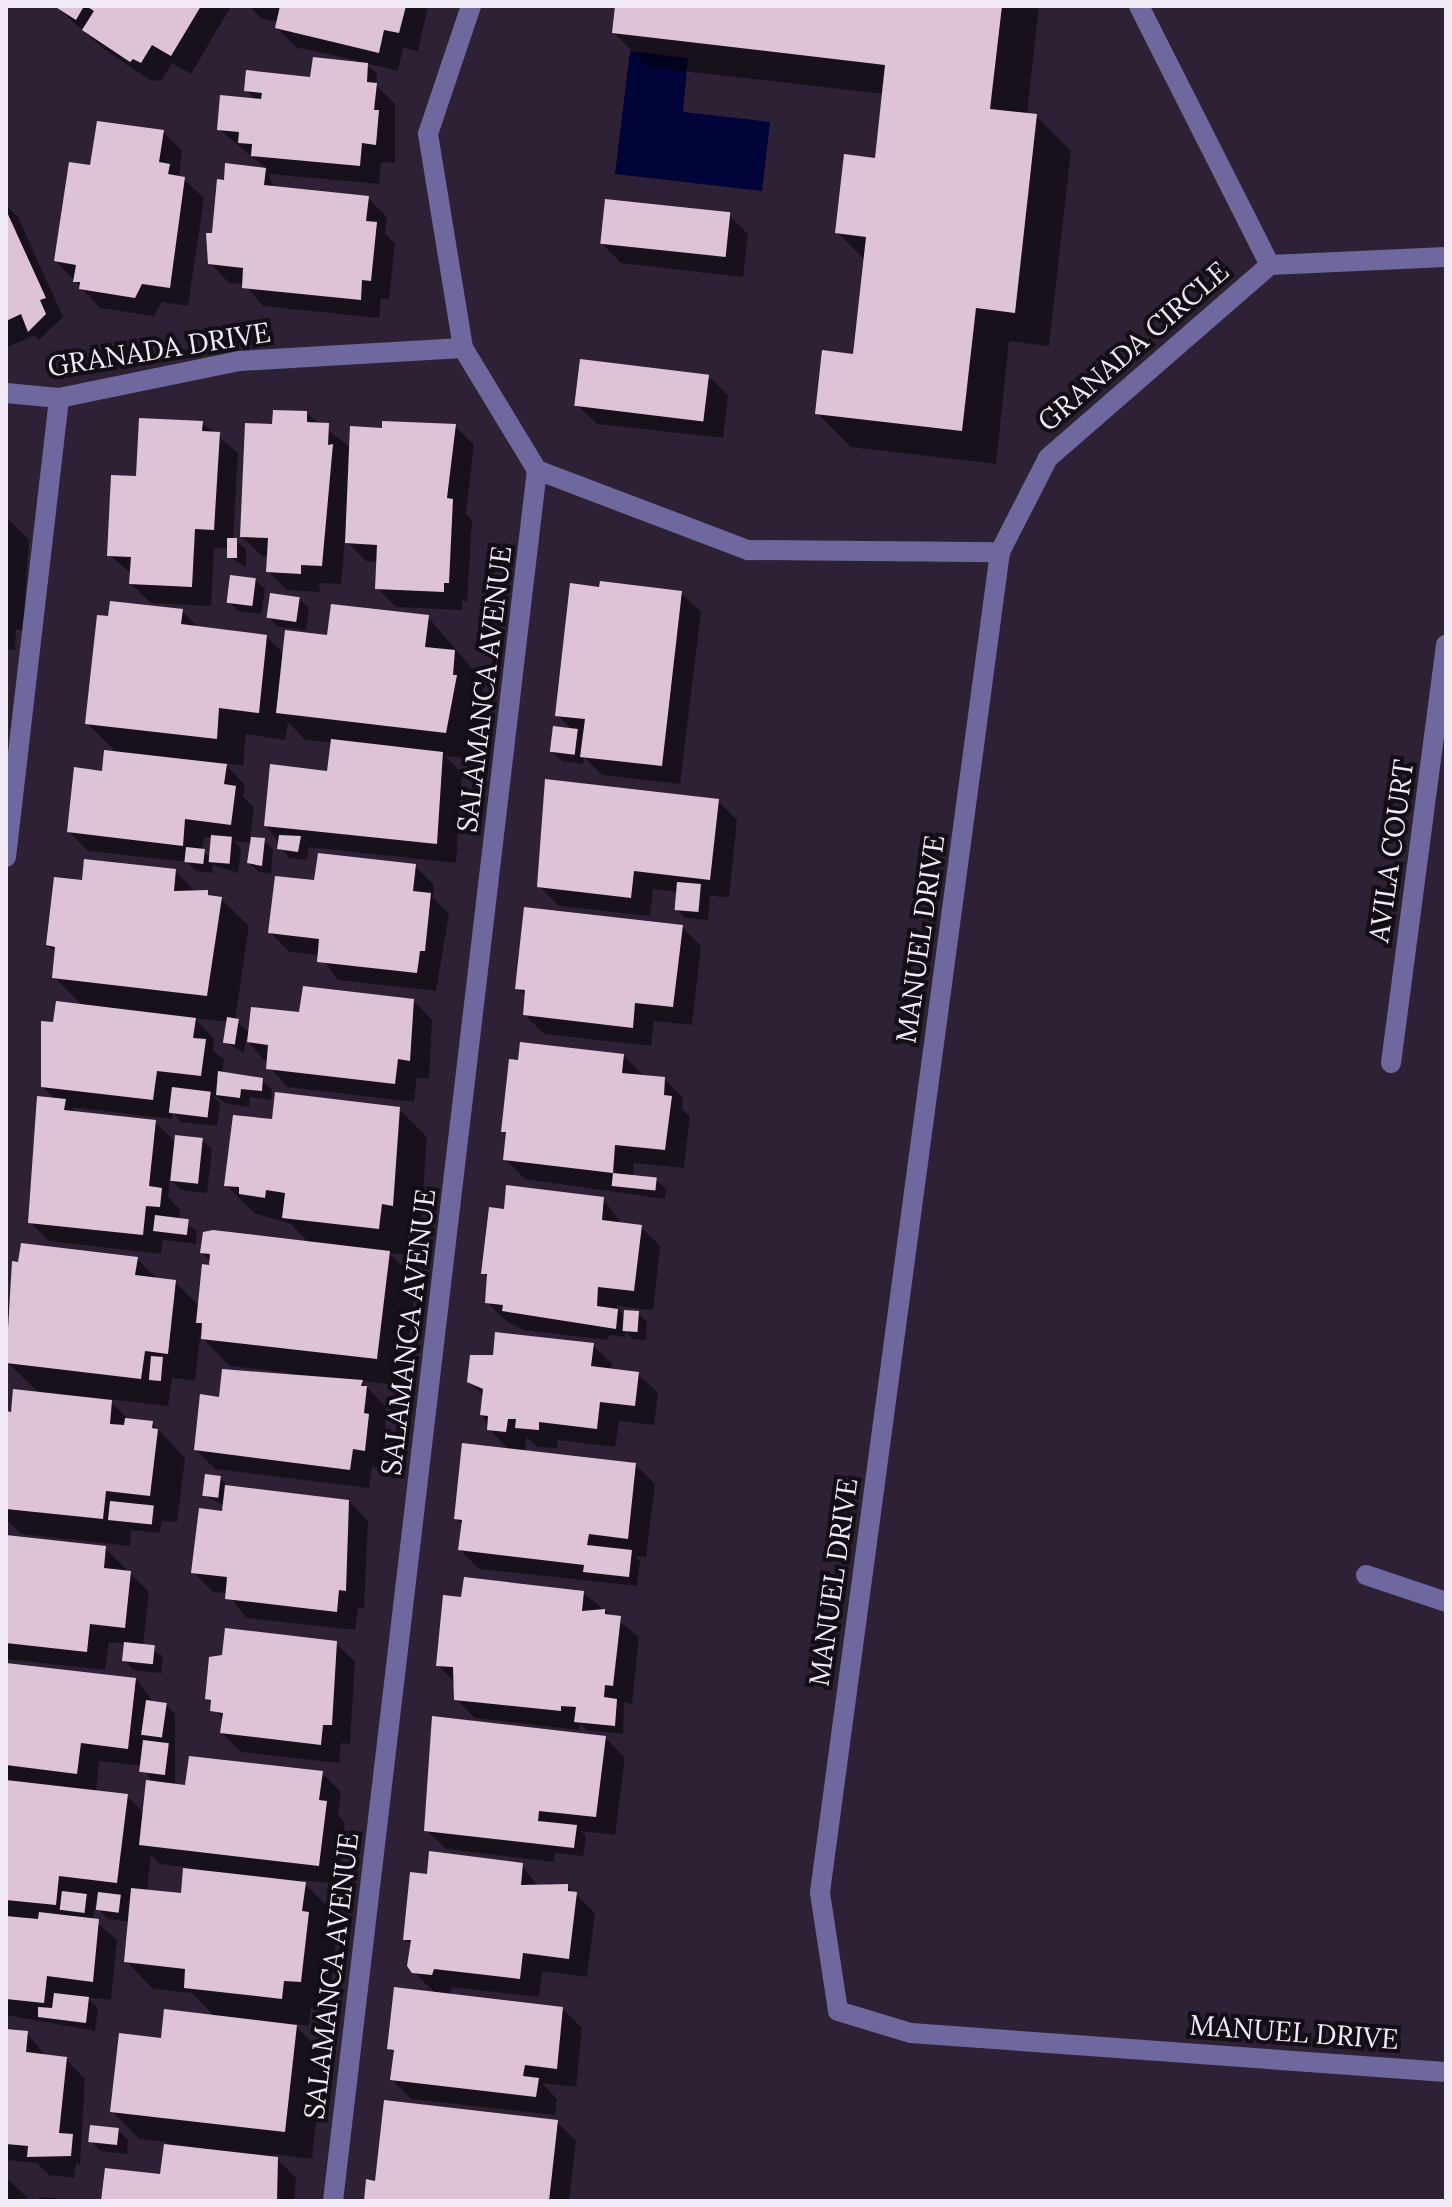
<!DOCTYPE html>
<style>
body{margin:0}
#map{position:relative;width:1452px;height:2207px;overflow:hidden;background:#2e2135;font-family:Lora,serif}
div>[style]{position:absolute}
.water>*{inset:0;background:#010439}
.shadow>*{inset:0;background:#0007}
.building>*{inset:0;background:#dec3d6;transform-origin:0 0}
.minor>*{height:20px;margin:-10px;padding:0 10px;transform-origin:10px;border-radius:10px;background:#6f689e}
span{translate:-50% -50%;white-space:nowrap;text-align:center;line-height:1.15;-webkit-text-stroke:8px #130e16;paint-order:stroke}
.street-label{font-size:28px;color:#f2eaf7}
.frame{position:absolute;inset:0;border:8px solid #f2eaf7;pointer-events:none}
</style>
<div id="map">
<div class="water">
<i style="clip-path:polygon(630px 51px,688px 58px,683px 112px,770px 122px,762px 191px,615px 174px)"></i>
</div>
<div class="shadow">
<i style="clip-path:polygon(55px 6px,231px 6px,191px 74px,172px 63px,161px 81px,150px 80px,104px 49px)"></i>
<i style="clip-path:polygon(249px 6px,428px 6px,418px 51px,403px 48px,398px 71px,365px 63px,377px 74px,376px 85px,395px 104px,395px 163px,381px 162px,379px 184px,269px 174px,274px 188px,368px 198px,387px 217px,385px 234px,395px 244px,389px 299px,381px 298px,379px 318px,263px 306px,244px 284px,229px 283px,210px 263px,229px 183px,227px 165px,269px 171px,219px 129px,256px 100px,246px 90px,316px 79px,359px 61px,296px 47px,277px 28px,278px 22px,261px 18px)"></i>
<i style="clip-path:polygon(617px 6px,1039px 6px,1027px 115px,1036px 116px,1071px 151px,1049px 346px,1009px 341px,996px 464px,851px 447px,817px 413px,854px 356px,865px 260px,837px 232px,877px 160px,884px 94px,648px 67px,614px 33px)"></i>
<i style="clip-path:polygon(163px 132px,182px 151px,179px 175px,204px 198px,188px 306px,162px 302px,154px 316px,100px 308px,56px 261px,91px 167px)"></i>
<i style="clip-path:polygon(6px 205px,18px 217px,63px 317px,39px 340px,34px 335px,6px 348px)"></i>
<i style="clip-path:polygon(729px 215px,748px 234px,743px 277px,621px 263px,602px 244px)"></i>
<i style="clip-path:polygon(708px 376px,728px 395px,723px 438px,597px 424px,577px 405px)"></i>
<i style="clip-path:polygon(306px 413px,351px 448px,384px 430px,455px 426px,474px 445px,466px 514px,472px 520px,467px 601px,462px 601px,462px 610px,396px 607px,377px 588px,378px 562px,366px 561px,345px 540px,341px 584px,319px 583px,320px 592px,287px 590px,268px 571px,269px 556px,262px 556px,242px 537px,273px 427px)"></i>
<i style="clip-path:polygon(202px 423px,238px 453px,233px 540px,246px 549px,246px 567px,229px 557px,229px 548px,214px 548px,211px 606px,151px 603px,131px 584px,132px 574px,109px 555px,138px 478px)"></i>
<i style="clip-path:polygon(6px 517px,29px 540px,23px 631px,16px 629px,15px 650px,6px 649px)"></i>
<i style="clip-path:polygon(255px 580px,265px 589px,261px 614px,238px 611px,229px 602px)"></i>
<i style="clip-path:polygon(681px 593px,701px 612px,680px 784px,602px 775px,584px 757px,583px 764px,562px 761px,552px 752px,573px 730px,557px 715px)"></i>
<i style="clip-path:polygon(299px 599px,309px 608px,306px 630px,278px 627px,269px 618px)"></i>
<i style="clip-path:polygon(evenodd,182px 611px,199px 628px,266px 636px,284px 654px,329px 637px,428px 617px,482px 680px,484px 704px,473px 759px,445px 756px,462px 773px,456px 863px,309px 847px,307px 860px,289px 858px,266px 825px,328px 773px,332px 743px,305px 740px,288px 722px,285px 740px,246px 734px,243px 766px,224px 763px,245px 785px,243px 797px,254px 807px,250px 839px,264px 840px,273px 850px,271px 874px,259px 872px,249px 863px,252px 843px,233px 841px,241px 848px,238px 873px,213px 865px,212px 873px,196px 871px,187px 862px,88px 851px,69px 832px,117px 753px,87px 723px,182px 611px,204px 837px,213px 838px,210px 857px,202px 851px,204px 837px)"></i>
<i style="clip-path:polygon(718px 801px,737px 820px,729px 898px,710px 895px,708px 920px,685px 918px,676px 909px,678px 892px,653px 889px,650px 916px,559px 906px,539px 886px)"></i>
<i style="clip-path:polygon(415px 866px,434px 885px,433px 898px,449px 914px,436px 991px,338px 980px,320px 955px,289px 952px,270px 932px,316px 882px)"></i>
<i style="clip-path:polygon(175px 871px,194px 890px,221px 899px,249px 926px,235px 1020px,250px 1033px,301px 1014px,413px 1000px,432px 1020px,429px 1079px,417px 1078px,414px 1102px,287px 1087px,246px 1039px,244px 1053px,227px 1043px,228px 1022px,194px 1018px,214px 1039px,213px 1050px,224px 1060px,222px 1074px,262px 1080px,272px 1090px,271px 1100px,250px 1097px,249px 1107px,227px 1104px,210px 1093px,220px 1103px,217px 1126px,181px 1122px,173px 1113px,172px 1119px,71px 1107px,77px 1113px,155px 1122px,176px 1143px,202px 1140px,212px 1149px,207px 1193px,181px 1190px,170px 1179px,168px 1197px,180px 1209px,179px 1220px,197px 1231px,196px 1244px,163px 1240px,161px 1254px,49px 1241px,30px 1222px,56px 1100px,43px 1087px,43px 1023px,55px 1024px,83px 1006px,54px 977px,56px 953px,48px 945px,84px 883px)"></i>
<i style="clip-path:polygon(682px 927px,701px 946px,692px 1025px,654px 1021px,651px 1046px,544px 1034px,525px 1015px,527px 997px,517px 988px)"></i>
<i style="clip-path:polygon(624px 1056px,643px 1075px,664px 1079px,683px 1098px,682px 1109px,690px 1117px,684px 1168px,634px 1163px,633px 1177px,656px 1180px,666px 1189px,665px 1199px,525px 1179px,505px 1159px,507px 1136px,503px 1131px)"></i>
<i style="clip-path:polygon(399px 1109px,427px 1137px,420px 1232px,409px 1230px,406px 1255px,389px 1253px,416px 1280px,404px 1386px,361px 1381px,386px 1407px,384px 1469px,372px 1467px,369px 1488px,215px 1469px,196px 1450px,221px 1399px,291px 1373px,230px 1366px,200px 1336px,195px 1381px,172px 1378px,168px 1406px,108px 1399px,129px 1420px,152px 1423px,185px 1458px,177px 1522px,162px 1521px,160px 1533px,131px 1530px,130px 1546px,21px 1534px,6px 1519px,6px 1413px,40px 1394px,8px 1363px,11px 1340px,6px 1332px,14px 1263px,137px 1259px,158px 1280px,175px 1282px,200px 1307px,211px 1262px,202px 1253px,311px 1245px,291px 1224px,254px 1213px,226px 1185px,274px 1121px)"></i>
<i style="clip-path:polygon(603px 1199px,622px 1224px,641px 1227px,660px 1246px,653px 1310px,616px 1306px,625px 1318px,638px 1313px,647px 1322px,646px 1340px,633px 1339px,625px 1332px,625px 1337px,609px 1335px,608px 1340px,524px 1330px,506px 1321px,487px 1302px,489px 1279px,483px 1273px,506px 1211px)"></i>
<i style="clip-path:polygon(593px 1345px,612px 1364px,611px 1371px,638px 1374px,658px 1393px,654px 1425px,619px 1421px,615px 1447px,558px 1440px,557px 1448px,537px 1447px,527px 1437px,524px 1452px,636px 1465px,655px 1484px,646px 1557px,635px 1556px,640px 1561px,637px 1586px,479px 1569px,460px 1550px,463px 1526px,456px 1518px,510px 1451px,489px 1429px,482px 1415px,484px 1397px,469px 1381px,495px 1357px)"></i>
<i style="clip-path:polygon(220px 1478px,229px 1487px,349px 1501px,368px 1521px,364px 1609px,358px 1608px,355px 1630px,246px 1618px,227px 1593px,213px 1592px,193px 1572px,224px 1513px,225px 1506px,204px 1495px)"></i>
<i style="clip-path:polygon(6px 1537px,105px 1548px,149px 1592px,143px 1646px,163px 1656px,161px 1673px,133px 1670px,124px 1660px,126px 1644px,109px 1642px,105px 1670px,6px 1659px)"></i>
<i style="clip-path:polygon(583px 1593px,639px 1637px,632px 1704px,624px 1702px,623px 1734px,586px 1730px,580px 1724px,579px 1730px,475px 1718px,456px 1699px,455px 1683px,438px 1665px,463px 1600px)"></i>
<i style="clip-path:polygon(336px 1643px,355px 1662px,350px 1744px,341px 1743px,339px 1763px,241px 1752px,222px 1733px,224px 1722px,207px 1698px)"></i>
<i style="clip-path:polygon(evenodd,6px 1665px,136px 1679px,154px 1703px,166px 1705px,175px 1714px,175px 1786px,322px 1773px,341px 1792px,338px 1815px,345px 1822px,338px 1884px,301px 1880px,332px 1911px,330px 1935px,336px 1941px,328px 2009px,311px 2008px,309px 2026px,294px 2024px,324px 2055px,312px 2159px,272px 2154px,296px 2178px,294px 2201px,103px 2201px,162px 2176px,166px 2142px,139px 2139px,112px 2111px,163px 2040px,216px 2018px,192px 1993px,153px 1989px,126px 1961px,130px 1922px,108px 1919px,95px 1906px,93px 1920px,117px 1940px,111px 2000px,86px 1997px,98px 2008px,95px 2031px,6px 2015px,6px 1665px,99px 1761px,142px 1766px,153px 1783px,144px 1813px,127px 1796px,96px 1792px,99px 1761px,6px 1665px,151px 1855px,160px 1864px,185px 1867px,182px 1896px,147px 1891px,151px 1855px)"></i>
<i style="clip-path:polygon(606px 1738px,625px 1758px,615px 1835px,581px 1831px,586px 1837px,583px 1856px,555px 1853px,554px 1862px,446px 1849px,426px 1830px)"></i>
<i style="clip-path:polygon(522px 1865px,541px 1890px,547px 1890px,548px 1883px,567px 1886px,595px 1913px,587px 1977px,542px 1971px,539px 1997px,452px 1987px,450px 1996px,563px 2009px,582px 2028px,576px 2087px,542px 2083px,557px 2099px,555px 2115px,411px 2099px,392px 2079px,395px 2055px,389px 2048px,436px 1994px,414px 1972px,412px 1946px,405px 1939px,428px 1877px)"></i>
<i style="clip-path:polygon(6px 2031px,27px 2033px,46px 2057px,66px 2059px,85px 2079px,80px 2164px,76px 2163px,74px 2178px,49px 2175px,37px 2163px,6px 2160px)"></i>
<i style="clip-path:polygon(557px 2122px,576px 2141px,569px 2201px,366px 2201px)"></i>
<i style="clip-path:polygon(118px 2130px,128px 2140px,127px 2154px,100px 2151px,91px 2141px)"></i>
<i style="clip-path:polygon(6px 2178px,27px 2197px,26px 2201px,6px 2201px)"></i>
<i style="clip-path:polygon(39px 2197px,56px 2198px,58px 2201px,39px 2201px)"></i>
</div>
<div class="building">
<i style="clip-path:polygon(54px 6px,84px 6px,76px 20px)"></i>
<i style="clip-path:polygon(86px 6px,201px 6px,171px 56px,152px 45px,141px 63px,133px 59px,130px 62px,82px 30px,94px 11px)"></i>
<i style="clip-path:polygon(280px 6px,406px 6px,399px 33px,384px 30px,379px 53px,275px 28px)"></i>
<i style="clip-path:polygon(615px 6px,1002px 6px,990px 109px,1037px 114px,1015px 313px,976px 308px,962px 431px,815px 414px,822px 350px,853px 354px,866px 237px,835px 233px,844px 154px,875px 158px,885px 65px,612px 33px)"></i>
<i style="clip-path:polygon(313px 57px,368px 63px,367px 82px,377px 83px,374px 110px,379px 110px,376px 145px,362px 143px,360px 166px,251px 156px,252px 144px,238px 143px,239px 132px,217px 130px,220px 95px,261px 99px,262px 93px,244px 91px,246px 70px,310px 77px)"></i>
<i style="clip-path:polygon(97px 121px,164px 130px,159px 162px,170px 164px,168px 174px,185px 177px,170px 288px,142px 284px,135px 298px,79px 289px,80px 282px,73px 282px,76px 265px,54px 261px,69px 162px,90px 165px)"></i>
<i style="clip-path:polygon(225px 163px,266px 168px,264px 185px,369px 196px,366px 221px,377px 222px,371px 281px,362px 280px,361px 300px,242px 288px,243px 268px,208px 264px,206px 233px,212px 233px,217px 179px,224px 180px)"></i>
<i style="left:605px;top:199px;width:126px;height:45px;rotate:6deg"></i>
<i style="clip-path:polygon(6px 210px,46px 298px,40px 300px,46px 314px,28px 332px,21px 314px,6px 321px)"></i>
<i style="left:580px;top:359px;width:130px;height:47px;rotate:7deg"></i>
<i style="clip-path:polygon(273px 410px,307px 411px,307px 422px,329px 423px,328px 445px,333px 444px,322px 566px,301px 565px,301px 574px,266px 572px,268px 538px,240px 537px,245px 423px,272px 424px)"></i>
<i style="clip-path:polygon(139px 418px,203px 421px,202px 431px,220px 432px,214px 530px,195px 529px,192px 587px,129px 584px,131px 557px,107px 556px,111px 475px,136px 476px)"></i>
<i style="clip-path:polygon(382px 421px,456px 424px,447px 498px,453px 499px,449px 583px,444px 583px,444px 592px,375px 589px,377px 545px,345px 543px,350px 426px,382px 428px)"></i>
<i style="left:227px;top:538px;width:10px;height:20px"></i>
<i style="left:230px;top:575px;width:26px;height:28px;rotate:7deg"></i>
<i style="clip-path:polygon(600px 581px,682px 591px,662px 766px,580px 757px,585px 719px,555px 716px,570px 583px,599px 587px)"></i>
<i style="left:270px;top:593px;width:30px;height:25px;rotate:8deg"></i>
<i style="clip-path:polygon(110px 601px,183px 609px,181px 624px,267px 635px,259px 713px,219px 708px,217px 739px,85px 724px,97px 615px,108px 616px)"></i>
<i style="clip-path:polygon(331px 604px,429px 615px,425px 647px,455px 650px,453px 675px,457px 675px,446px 733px,276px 713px,285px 630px,327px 635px)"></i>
<i style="left:553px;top:726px;width:25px;height:26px;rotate:7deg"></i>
<i style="clip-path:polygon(331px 739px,443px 752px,437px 844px,264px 826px,270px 764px,327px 771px)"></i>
<i style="clip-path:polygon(104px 750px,227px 764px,224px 784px,236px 786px,231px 825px,185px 819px,183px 846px,67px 832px,74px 767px,102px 771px)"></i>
<i style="clip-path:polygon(545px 779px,719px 799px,710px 880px,634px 871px,631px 898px,537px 887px)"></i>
<i style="left:211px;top:835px;width:21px;height:27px;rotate:5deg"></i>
<i style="clip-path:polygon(279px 835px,301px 836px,298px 852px,277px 849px)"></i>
<i style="clip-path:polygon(251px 837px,265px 838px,262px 866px,247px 863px)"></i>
<i style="left:186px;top:847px;width:19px;height:15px;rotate:6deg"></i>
<i style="clip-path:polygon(318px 853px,416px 864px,413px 891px,431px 893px,425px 951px,420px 951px,417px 973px,317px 962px,319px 939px,268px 933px,275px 876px,314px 880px)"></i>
<i style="clip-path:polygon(84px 859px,176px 869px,174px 891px,208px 890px,208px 895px,222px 897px,207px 996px,52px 978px,55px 947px,46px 945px,54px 877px,82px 880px)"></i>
<i style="left:677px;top:882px;width:24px;height:28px;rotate:5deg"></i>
<i style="clip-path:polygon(524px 907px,683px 925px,673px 1007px,635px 1003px,633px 1028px,523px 1015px,525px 990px,515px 989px)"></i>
<i style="clip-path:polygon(303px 986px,414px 999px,410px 1061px,398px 1059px,395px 1084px,266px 1069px,268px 1045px,247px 1042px,251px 1007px,299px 1012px)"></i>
<i style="clip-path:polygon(56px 1001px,196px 1018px,193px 1038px,206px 1039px,201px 1076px,157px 1071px,153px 1100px,41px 1087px,41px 1021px,53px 1022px)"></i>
<i style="left:227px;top:1017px;width:12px;height:26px;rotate:9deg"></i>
<i style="clip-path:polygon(520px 1042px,624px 1054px,622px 1073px,665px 1077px,664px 1095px,672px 1096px,665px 1150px,615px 1145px,613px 1173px,503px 1160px,506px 1132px,501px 1132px,509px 1059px,518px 1060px)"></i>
<i style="clip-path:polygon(218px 1071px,263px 1078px,262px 1091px,241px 1089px,240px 1098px,216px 1095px)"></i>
<i style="left:172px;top:1087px;width:39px;height:26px;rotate:7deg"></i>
<i style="clip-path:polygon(275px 1092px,400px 1107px,393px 1206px,382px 1204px,379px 1229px,282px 1218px,285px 1193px,266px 1190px,265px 1198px,239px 1194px,239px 1187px,224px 1186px,233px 1115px,272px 1119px)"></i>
<i style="clip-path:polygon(37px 1096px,66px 1099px,64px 1110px,156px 1120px,149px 1186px,162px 1188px,160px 1207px,146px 1206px,143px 1235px,28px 1223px)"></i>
<i style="left:175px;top:1135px;width:28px;height:46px;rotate:6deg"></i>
<i style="left:613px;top:1173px;width:44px;height:13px;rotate:6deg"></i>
<i style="clip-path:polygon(506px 1185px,604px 1197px,602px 1220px,642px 1225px,634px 1291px,598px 1287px,597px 1306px,618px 1309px,616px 1329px,502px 1311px,503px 1305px,485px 1303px,487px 1274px,481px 1274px,489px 1207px,504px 1209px)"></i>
<i style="left:155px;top:1215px;width:34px;height:16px;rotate:7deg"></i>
<i style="clip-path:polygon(213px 1230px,390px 1251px,377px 1359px,201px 1339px,202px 1323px,196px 1323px,202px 1264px,209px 1265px,210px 1254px,200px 1253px,203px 1232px)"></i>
<i style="clip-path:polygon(21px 1243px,138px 1257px,135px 1275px,176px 1280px,168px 1354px,145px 1351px,141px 1379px,6px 1363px,12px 1261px,18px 1262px)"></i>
<i style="left:624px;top:1310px;width:15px;height:21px;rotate:4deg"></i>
<i style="clip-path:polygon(495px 1332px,594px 1343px,591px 1366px,639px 1372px,635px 1406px,600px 1402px,597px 1429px,539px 1422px,539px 1430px,515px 1428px,516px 1419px,508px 1419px,506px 1432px,487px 1430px,488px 1416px,480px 1415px,483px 1389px,467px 1382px,470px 1355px,493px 1355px)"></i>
<i style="left:151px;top:1356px;width:12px;height:24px;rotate:5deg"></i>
<i style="clip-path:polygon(222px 1369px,363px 1380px,361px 1386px,367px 1386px,364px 1413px,369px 1414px,365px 1451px,353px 1449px,350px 1470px,194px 1450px,200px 1394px,219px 1397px)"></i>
<i style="clip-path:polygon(13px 1389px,112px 1400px,110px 1424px,124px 1425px,125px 1418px,153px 1421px,152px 1428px,158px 1429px,150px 1496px,106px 1491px,103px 1519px,6px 1509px,6px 1411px,11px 1412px)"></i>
<i style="clip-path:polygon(462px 1443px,636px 1463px,628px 1539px,589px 1534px,587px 1545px,632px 1550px,629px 1577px,583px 1572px,584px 1565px,458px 1550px,462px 1520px,454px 1519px)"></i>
<i style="left:205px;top:1474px;width:16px;height:22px;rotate:7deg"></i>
<i style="clip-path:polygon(225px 1485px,349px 1500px,346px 1591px,339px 1590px,337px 1612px,225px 1599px,227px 1577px,191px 1573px,199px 1508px,222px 1511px)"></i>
<i style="left:110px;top:1501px;width:44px;height:19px;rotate:6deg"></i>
<i style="clip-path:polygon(6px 1535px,106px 1546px,104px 1568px,131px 1571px,125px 1628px,90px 1624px,87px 1652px,6px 1643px)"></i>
<i style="clip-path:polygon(464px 1577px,584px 1591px,582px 1611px,605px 1609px,605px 1614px,621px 1616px,613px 1686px,605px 1685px,604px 1697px,617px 1699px,615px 1726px,574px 1722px,576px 1707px,561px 1706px,561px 1711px,454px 1700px,453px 1667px,436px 1666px,443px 1595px,461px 1597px)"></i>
<i style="clip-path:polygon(225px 1628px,337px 1641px,332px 1725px,323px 1725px,321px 1745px,220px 1733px,223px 1713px,210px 1711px,211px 1700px,205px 1699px,209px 1657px,222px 1655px)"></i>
<i style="left:124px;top:1642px;width:31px;height:19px;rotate:6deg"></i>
<i style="clip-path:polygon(6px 1663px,136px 1678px,128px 1749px,81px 1743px,77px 1774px,6px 1765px)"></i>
<i style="left:146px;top:1700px;width:21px;height:35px;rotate:8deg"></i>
<i style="clip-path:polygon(432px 1716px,606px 1736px,596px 1817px,539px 1811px,538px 1821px,577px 1825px,574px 1848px,424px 1831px)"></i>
<i style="left:143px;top:1740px;width:26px;height:32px;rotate:7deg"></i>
<i style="clip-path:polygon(189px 1756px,323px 1771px,319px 1800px,327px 1801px,319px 1866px,139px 1845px,146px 1780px,185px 1785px)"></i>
<i style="clip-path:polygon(6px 1780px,128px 1794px,117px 1883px,59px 1876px,56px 1905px,6px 1900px)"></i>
<i style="clip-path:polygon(429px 1851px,523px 1863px,521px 1885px,568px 1884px,568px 1891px,577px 1892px,569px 1959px,523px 1953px,520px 1979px,434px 1969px,432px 1975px,412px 1973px,407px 1966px,411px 1940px,403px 1940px,410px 1872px,427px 1874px)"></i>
<i style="clip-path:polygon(183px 1868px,306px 1882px,302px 1911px,309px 1912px,301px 1982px,284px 1981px,282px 1999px,184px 1988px,185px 1969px,124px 1962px,131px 1888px,181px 1893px)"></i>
<i style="left:62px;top:1891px;width:25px;height:19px;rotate:7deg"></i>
<i style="left:98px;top:1892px;width:23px;height:18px;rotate:7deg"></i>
<i style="clip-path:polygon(39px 1912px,99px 1919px,93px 1982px,47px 1976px,44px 2003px,6px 1999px,6px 1916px,38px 1919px)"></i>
<i style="clip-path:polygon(394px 1987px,563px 2007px,557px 2069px,525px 2065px,523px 2076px,539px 2078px,536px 2097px,390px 2080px,394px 2050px,387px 2049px)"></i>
<i style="clip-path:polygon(54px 1993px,89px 1997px,86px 2023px,38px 2017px,38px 2007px,52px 2008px)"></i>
<i style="clip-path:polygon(164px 2009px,297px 2025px,285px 2132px,110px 2112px,119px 2033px,161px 2038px)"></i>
<i style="clip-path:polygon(6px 2029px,28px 2031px,26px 2052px,67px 2057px,59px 2133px,73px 2134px,71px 2156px,27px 2157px,28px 2146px,6px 2144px)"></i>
<i style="clip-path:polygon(384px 2100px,558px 2120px,549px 2201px,364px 2201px,366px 2179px,375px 2181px)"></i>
<i style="left:90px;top:2125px;width:29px;height:17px;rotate:6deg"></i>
<i style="clip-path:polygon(164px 2144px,278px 2157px,277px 2201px,101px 2201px,105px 2168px,160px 2174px)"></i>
</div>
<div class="minor">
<i style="left:471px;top:6px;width:135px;rotate:108.6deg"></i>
<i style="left:428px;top:134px;width:217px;rotate:80.7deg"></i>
<i style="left:463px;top:348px;width:143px;rotate:58.8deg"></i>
<i style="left:537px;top:470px;width:226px;rotate:20.8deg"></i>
<i style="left:748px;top:550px;width:252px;rotate:0.5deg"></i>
<i style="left:1139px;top:6px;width:290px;rotate:63.2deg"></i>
<i style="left:1270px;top:265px;width:294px;rotate:139deg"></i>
<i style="left:1048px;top:458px;width:106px;rotate:117.1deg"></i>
<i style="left:1000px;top:552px;width:1353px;rotate:97.65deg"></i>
<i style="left:820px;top:1893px;width:119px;rotate:81.3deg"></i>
<i style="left:838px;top:2011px;width:76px;rotate:16.8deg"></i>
<i style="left:911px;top:2033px;width:536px;rotate:4.17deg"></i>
<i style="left:1270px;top:265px;width:176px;rotate:-2.6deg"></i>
<i style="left:6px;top:393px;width:53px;rotate:5.4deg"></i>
<i style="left:59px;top:398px;width:184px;rotate:-11.6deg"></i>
<i style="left:239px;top:361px;width:224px;rotate:-3.3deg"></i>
<i style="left:6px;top:857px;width:462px;rotate:-83.4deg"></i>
<i style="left:1391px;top:1063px;width:422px;rotate:-82.5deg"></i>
<i style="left:1366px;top:1575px;width:84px;rotate:18.6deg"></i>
<i style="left:333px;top:2201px;width:1743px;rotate:-83.28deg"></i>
</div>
<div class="street-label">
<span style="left:1133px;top:346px;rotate:-41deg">GRANADA CIRCLE</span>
<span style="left:159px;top:349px;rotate:-9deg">GRANADA DRIVE</span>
<span style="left:484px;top:689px;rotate:-83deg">SALAMANCA AVENUE</span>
<span style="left:1391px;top:851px;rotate:-82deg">AVILA COURT</span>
<span style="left:920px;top:939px;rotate:-82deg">MANUEL DRIVE</span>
<span style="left:408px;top:1332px;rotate:-83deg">SALAMANCA AVENUE</span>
<span style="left:833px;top:1582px;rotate:-82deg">MANUEL DRIVE</span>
<span style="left:331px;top:1976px;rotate:-83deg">SALAMANCA AVENUE</span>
<span style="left:1294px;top:2032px;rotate:4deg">MANUEL DRIVE</span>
</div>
<div class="frame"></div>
</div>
